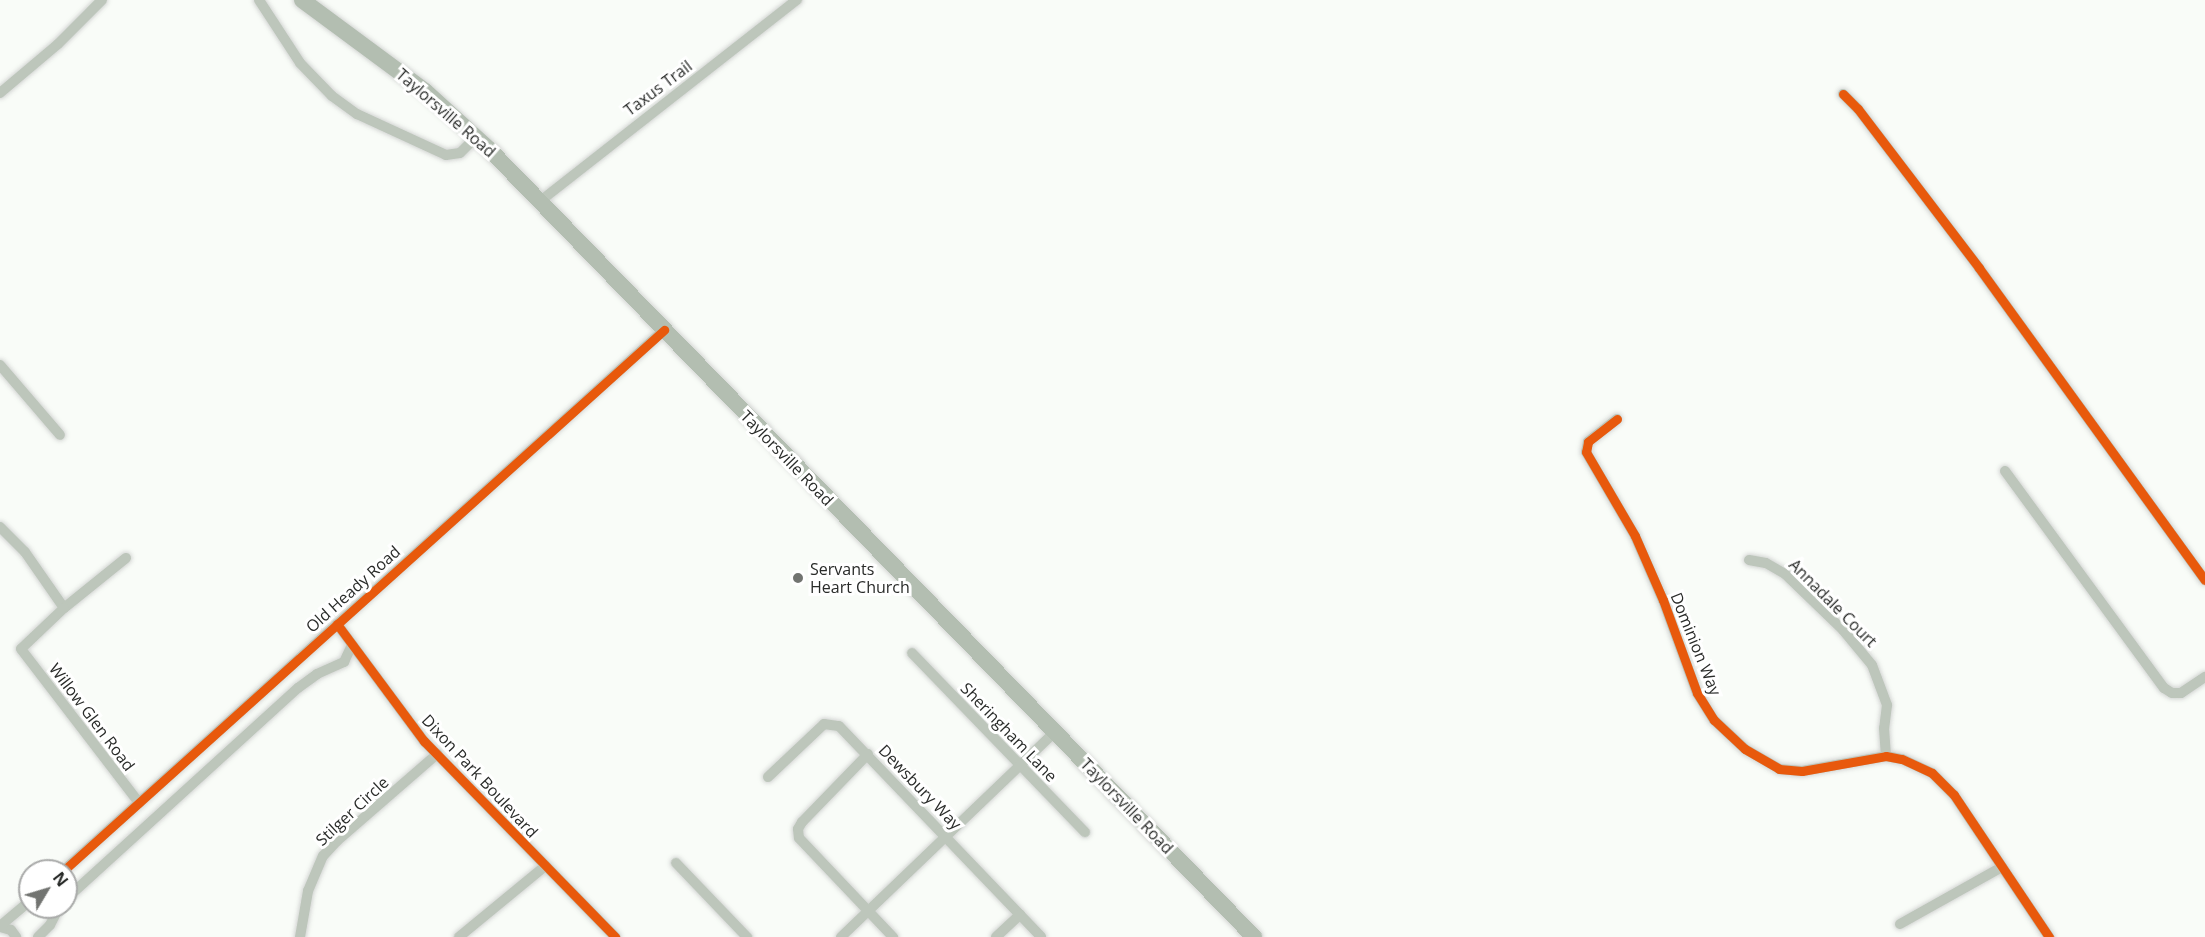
<!DOCTYPE html>
<style>
body{margin:0}
#map{position:relative;width:2205px;height:937px;overflow:hidden;background:#f9fcf8;font-family:"Open Sans",sans-serif}
div>[style]{position:absolute}
.roads{filter:drop-shadow(0 0 2px #d4d6d4) drop-shadow(0 0 2px #d4d6d4)}
.minor>*{height:10px;margin:-5px;padding:0 5px;transform-origin:5px;border-radius:5px;background:#bdc6bb}
.primary>*{height:16px;margin:-8px;padding:0 8px;transform-origin:8px;border-radius:8px;background:#b3beb1}
.cycleway>*{height:9px;margin:-4.5px;padding:0 4.5px;transform-origin:4.5px;border-radius:4.5px;background:#e8590c}
.dots>*{width:16px;height:16px;translate:-50% -50%;box-sizing:border-box;border:3px solid #fff;border-radius:50%}
span{translate:-50% -50%;white-space:nowrap;text-align:center;line-height:1.15;-webkit-text-stroke:6px #fff;paint-order:stroke}
.street-label{font-size:16px;color:#292b29}
.poi-label{font-size:16px;color:#292b29}
.left{translate:0 -50%;text-align:left}
.north{position:absolute;left:18px;top:859px;width:60px;height:60px;box-sizing:border-box;background:#fff;border:2px solid #a9aaa9;border-radius:50%;rotate:52deg;font-size:16px;font-weight:700;line-height:24px;text-align:center;color:#292b29}
.north::after{content:'';display:block;margin:auto;width:21px;height:27px;background:#727471;clip-path:polygon(50% 0,100% 100%,50% 72%,0 100%)}
</style>
<div id="map">
<div class="roads">
<div class="minor">
<i style="left:259px;top:0;width:75px;rotate:56.9deg"></i>
<i style="left:300px;top:63px;width:46px;rotate:45.9deg"></i>
<i style="left:332px;top:96px;width:31px;rotate:36deg"></i>
<i style="left:357px;top:114px;width:98px;rotate:24.7deg"></i>
<i style="left:446px;top:155px;width:14px;rotate:-8deg"></i>
<i style="left:460px;top:153px;width:23px;rotate:-45deg"></i>
<i style="left:0;top:93px;width:76px;rotate:-40.2deg"></i>
<i style="left:58px;top:44px;width:62px;rotate:-45deg"></i>
<i style="left:1843px;top:94px;width:21px;rotate:45deg"></i>
<i style="left:1858px;top:109px;width:200px;rotate:52.7deg"></i>
<i style="left:1979px;top:268px;width:385px;rotate:54.1deg"></i>
<i style="left:539px;top:202px;width:328px;rotate:-38.1deg"></i>
<i style="left:0;top:365px;width:92px;rotate:49.4deg"></i>
<i style="left:1617px;top:419px;width:37px;rotate:142deg"></i>
<i style="left:1588px;top:442px;width:10px;rotate:101deg"></i>
<i style="left:1586px;top:452px;width:97px;rotate:59.7deg"></i>
<i style="left:1635px;top:536px;width:70px;rotate:66.4deg"></i>
<i style="left:1663px;top:600px;width:99px;rotate:69.9deg"></i>
<i style="left:1697px;top:693px;width:32px;rotate:58deg"></i>
<i style="left:1714px;top:720px;width:42px;rotate:43.1deg"></i>
<i style="left:1745px;top:749px;width:39px;rotate:30deg"></i>
<i style="left:1779px;top:769px;width:23px;rotate:5deg"></i>
<i style="left:1802px;top:771px;width:85px;rotate:-10.1deg"></i>
<i style="left:1886px;top:756px;width:16px;rotate:11deg"></i>
<i style="left:1902px;top:759px;width:33px;rotate:25deg"></i>
<i style="left:1932px;top:773px;width:31px;rotate:45deg"></i>
<i style="left:1954px;top:795px;width:171px;rotate:56.2deg"></i>
<i style="left:2005px;top:471px;width:269px;rotate:53.8deg"></i>
<i style="left:2164px;top:688px;width:9px;rotate:32deg"></i>
<i style="left:2172px;top:693px;width:9px"></i>
<i style="left:2181px;top:693px;width:29px;rotate:-34deg"></i>
<i style="left:0;top:527px;width:35px;rotate:45deg"></i>
<i style="left:25px;top:552px;width:68px;rotate:55.1deg"></i>
<i style="left:126px;top:558px;width:80px;rotate:141.1deg"></i>
<i style="left:64px;top:608px;width:59px;rotate:136.4deg"></i>
<i style="left:21px;top:649px;width:194px;rotate:52.5deg"></i>
<i style="left:1749px;top:560px;width:17px;rotate:10deg"></i>
<i style="left:1766px;top:563px;width:22px;rotate:30deg"></i>
<i style="left:1785px;top:574px;width:81px;rotate:44deg"></i>
<i style="left:1843px;top:630px;width:45px;rotate:50.4deg"></i>
<i style="left:1872px;top:665px;width:43px;rotate:69.4deg"></i>
<i style="left:1887px;top:705px;width:23px;rotate:97deg"></i>
<i style="left:1884px;top:728px;width:28px;rotate:86deg"></i>
<i style="left:337px;top:624px;width:146px;rotate:53.4deg"></i>
<i style="left:424px;top:741px;width:274px;rotate:45.7deg"></i>
<i style="left:912px;top:653px;width:249px;rotate:46deg"></i>
<i style="left:868px;top:754px;width:95px;rotate:134.1deg"></i>
<i style="left:802px;top:822px;width:8px;rotate:120deg"></i>
<i style="left:798px;top:829px;width:9px;rotate:84deg"></i>
<i style="left:799px;top:838px;width:137px;rotate:46.5deg"></i>
<i style="left:768px;top:777px;width:77px;rotate:-43.4deg"></i>
<i style="left:824px;top:724px;width:15px;rotate:8deg"></i>
<i style="left:839px;top:726px;width:292px;rotate:46.2deg"></i>
<i style="left:676px;top:863px;width:103px;rotate:46.2deg"></i>
<i style="left:63px;top:871px;width:809px;rotate:-41.99deg"></i>
<i style="left:66px;top:899px;width:314px;rotate:-42.3deg"></i>
<i style="left:298px;top:688px;width:24px;rotate:-36deg"></i>
<i style="left:317px;top:674px;width:30px;rotate:-24deg"></i>
<i style="left:344px;top:662px;width:17px;rotate:-65deg"></i>
<i style="left:1900px;top:924px;width:117px;rotate:-29.2deg"></i>
<i style="left:0;top:926px;width:39px;rotate:-40deg"></i>
<i style="left:0;top:927px;width:11px;rotate:15deg"></i>
<i style="left:11px;top:930px;width:9px;rotate:54deg"></i>
<i style="left:38px;top:937px;width:17px;rotate:-45deg"></i>
<i style="left:50px;top:925px;width:20px;rotate:-63deg"></i>
<i style="left:300px;top:937px;width:47px;rotate:-80.1deg"></i>
<i style="left:308px;top:891px;width:38px;rotate:-67deg"></i>
<i style="left:323px;top:856px;width:21px;rotate:-47deg"></i>
<i style="left:337px;top:841px;width:133px;rotate:-41deg"></i>
<i style="left:459px;top:937px;width:112px;rotate:-39.5deg"></i>
<i style="left:841px;top:937px;width:296px;rotate:-43.8deg"></i>
<i style="left:996px;top:937px;width:33px;rotate:-43deg"></i>
</div>
<div class="primary">
<i style="left:302px;top:0;width:153px;rotate:36.5deg"></i>
<i style="left:425px;top:91px;width:88px;rotate:42.2deg"></i>
<i style="left:490px;top:150px;width:1097px;rotate:45.85deg"></i>
</div>
</div>
<div class="cycleway">
<i style="left:1843px;top:94px;width:21px;rotate:45deg"></i>
<i style="left:1858px;top:109px;width:200px;rotate:52.7deg"></i>
<i style="left:1979px;top:268px;width:385px;rotate:54.1deg"></i>
<i style="left:1617px;top:419px;width:37px;rotate:142deg"></i>
<i style="left:1588px;top:442px;width:10px;rotate:101deg"></i>
<i style="left:1586px;top:452px;width:97px;rotate:59.7deg"></i>
<i style="left:1635px;top:536px;width:70px;rotate:66.4deg"></i>
<i style="left:1663px;top:600px;width:99px;rotate:69.9deg"></i>
<i style="left:1697px;top:693px;width:32px;rotate:58deg"></i>
<i style="left:1714px;top:720px;width:42px;rotate:43.1deg"></i>
<i style="left:1745px;top:749px;width:39px;rotate:30deg"></i>
<i style="left:1779px;top:769px;width:23px;rotate:5deg"></i>
<i style="left:1802px;top:771px;width:85px;rotate:-10.1deg"></i>
<i style="left:1886px;top:756px;width:16px;rotate:11deg"></i>
<i style="left:1902px;top:759px;width:33px;rotate:25deg"></i>
<i style="left:1932px;top:773px;width:31px;rotate:45deg"></i>
<i style="left:1954px;top:795px;width:171px;rotate:56.2deg"></i>
<i style="left:337px;top:624px;width:146px;rotate:53.4deg"></i>
<i style="left:424px;top:741px;width:274px;rotate:45.7deg"></i>
<i style="left:63px;top:871px;width:809px;rotate:-41.99deg"></i>
</div>
<div class="dots">
<i style="left:798px;top:578px;background:#727471"></i>
</div>
<div class="street-label">
<span style="left:658px;top:88px;rotate:-37deg">Taxus Trail</span>
<span style="left:446px;top:113px;rotate:41deg">Taylorsville Road</span>
<span style="left:787px;top:458px;rotate:46deg">Taylorsville Road</span>
<span style="left:353px;top:589px;rotate:-42deg">Old Heady Road</span>
<span style="left:1833px;top:603px;rotate:45deg">Annadale Court</span>
<span style="left:1696px;top:644px;rotate:68deg">Dominion Way</span>
<span style="left:92px;top:717px;rotate:53deg">Willow Glen Road</span>
<span style="left:1009px;top:732px;rotate:46deg">Sheringham Lane</span>
<span style="left:480px;top:776px;rotate:47deg">Dixon Park Boulevard</span>
<span style="left:920px;top:787px;rotate:46deg">Dewsbury Way</span>
<span style="left:1127px;top:806px;rotate:46deg">Taylorsville Road</span>
<span style="left:352px;top:811px;rotate:-43deg">Stilger Circle</span>
</div>
<div class="poi-label">
<span class="left" style="left:810px;top:578px">Servants<br>Heart Church</span>
</div>
<div class="north">N</div>
</div>
